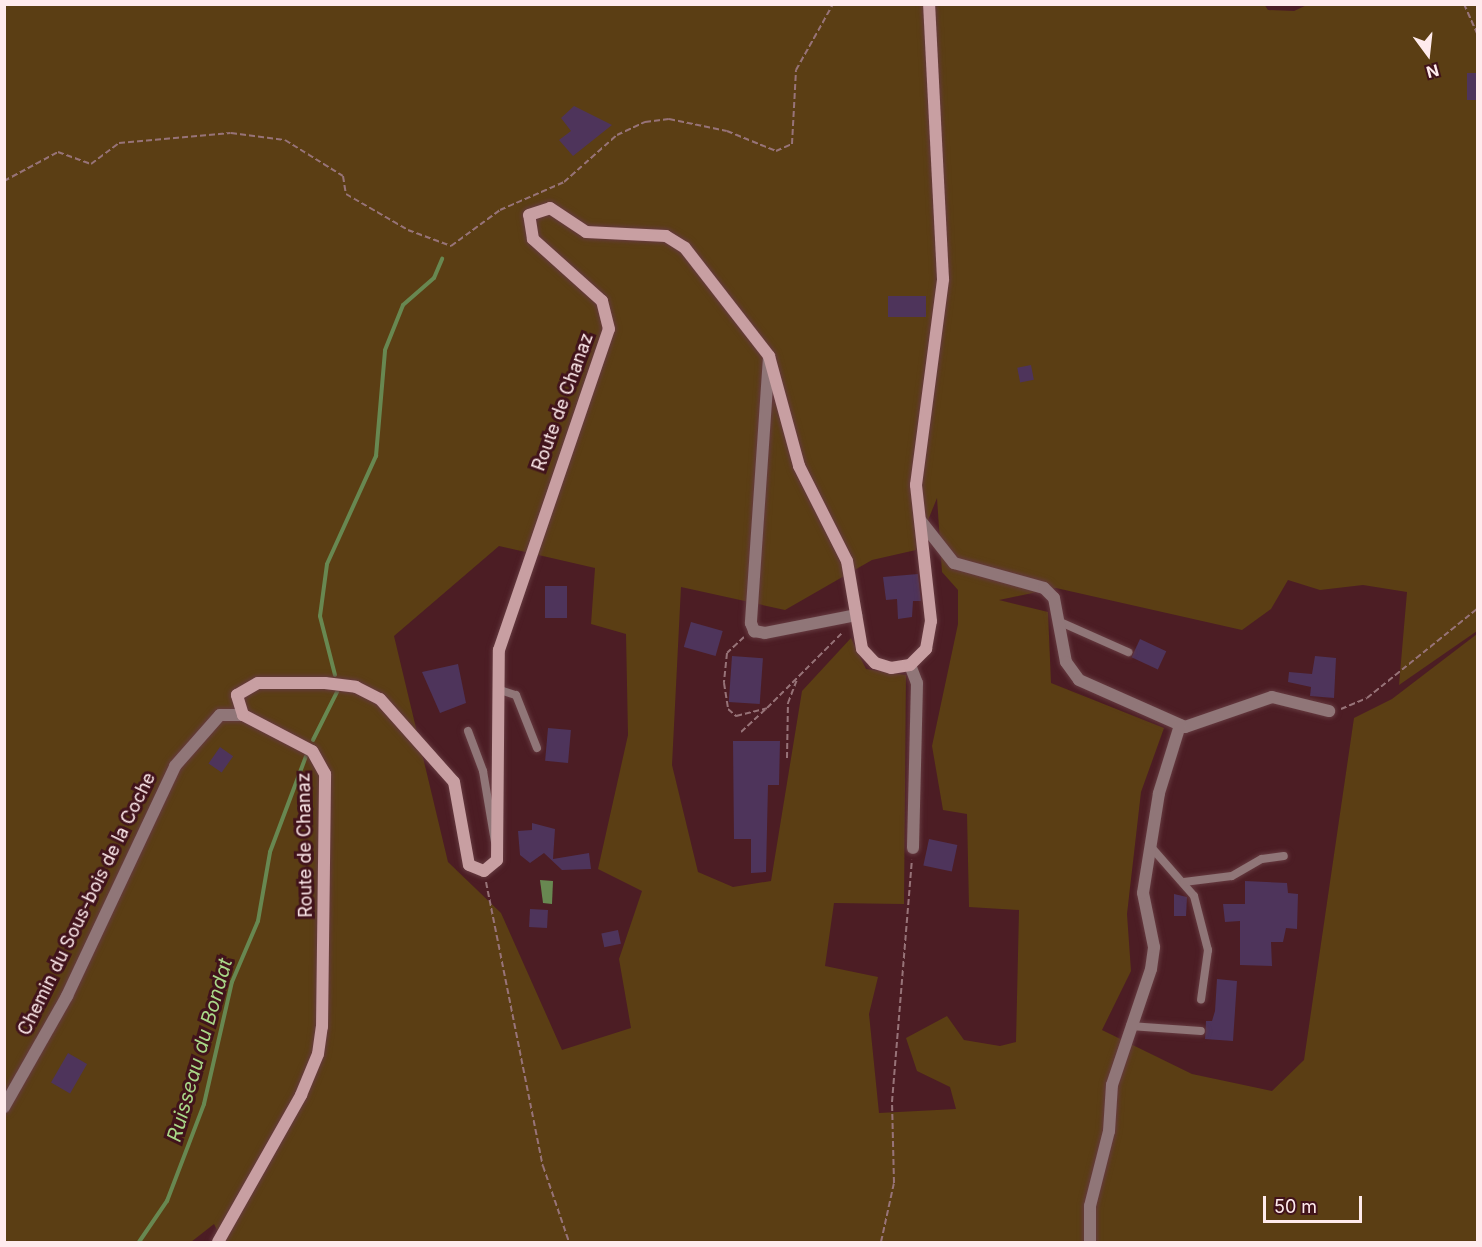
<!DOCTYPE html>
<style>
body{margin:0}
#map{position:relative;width:1482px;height:1247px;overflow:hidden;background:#4c1d24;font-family:Inter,sans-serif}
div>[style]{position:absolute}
.green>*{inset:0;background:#5b3e14}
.water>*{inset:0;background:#688851}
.stream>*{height:4px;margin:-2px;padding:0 2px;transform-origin:2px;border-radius:2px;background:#688851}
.building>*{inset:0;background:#4e345b;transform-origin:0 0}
.path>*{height:2px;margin-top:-1px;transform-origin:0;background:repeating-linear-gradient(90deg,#977378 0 6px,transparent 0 9px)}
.roads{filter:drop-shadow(0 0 2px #653a40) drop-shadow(0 0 2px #653a40)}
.lane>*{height:8px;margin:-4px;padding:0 4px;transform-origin:4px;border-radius:4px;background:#907678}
.street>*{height:12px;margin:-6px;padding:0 6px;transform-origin:6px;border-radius:6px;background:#907678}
.secondary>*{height:12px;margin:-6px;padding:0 6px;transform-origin:6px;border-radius:6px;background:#c89fa2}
span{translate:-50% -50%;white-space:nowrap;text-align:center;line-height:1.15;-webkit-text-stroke:6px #41131b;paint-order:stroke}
.street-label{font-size:18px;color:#ffebed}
.water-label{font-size:20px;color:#a9d888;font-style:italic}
.frame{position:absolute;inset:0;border:6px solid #ffebed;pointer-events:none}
.north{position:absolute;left:1398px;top:24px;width:60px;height:60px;-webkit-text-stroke:4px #41131b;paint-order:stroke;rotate:165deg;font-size:16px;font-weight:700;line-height:24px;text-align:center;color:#ffebed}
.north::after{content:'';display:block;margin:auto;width:21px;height:27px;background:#ffebed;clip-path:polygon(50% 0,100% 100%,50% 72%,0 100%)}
.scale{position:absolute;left:1263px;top:1196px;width:99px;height:27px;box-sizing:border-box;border:3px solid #ffebed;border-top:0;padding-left:8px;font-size:18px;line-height:21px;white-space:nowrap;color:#ffebed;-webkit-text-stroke:4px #41131b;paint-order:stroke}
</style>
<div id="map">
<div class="green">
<i style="clip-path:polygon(evenodd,1264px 4px,1268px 10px,1294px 11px,1309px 4px,1477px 5px,1477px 631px,1399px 685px,1407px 592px,1363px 585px,1320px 590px,1288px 580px,1271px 609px,1242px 630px,1056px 588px,999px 600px,1048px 612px,1051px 683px,1164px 728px,1141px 792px,1127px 914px,1131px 971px,1102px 1030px,1192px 1074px,1272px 1091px,1304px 1060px,1354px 718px,1392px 699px,1477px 634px,1477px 1242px,223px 1242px,214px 1224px,191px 1242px,5px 1242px,5px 5px,1264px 4px,937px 498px,942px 572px,958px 590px,958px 624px,932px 746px,943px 810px,967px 814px,969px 907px,1019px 910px,1016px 1042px,1000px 1046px,964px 1040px,947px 1016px,906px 1038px,917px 1071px,950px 1087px,956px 1109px,879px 1113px,869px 1014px,878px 977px,825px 966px,834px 903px,904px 904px,906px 675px,866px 669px,851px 638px,802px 691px,771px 881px,733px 887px,698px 872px,672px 765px,681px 587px,785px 610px,872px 560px,916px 550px,937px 498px,1264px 4px,499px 546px,595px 568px,591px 624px,626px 634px,628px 735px,598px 869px,642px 891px,619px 959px,631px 1028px,562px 1050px,501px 913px,448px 862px,394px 636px,499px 546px)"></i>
</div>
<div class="water">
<i style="clip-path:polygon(540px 880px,553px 881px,552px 904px,543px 903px)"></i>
</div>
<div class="stream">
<i style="left:335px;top:675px;width:61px;rotate:-104.3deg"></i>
<i style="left:320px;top:616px;width:52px;rotate:-82.3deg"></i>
<i style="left:327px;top:564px;width:119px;rotate:-65.6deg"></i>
<i style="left:376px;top:456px;width:106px;rotate:-85.1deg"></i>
<i style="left:385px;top:350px;width:48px;rotate:-68.2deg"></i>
<i style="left:403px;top:305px;width:41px;rotate:-41.1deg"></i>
<i style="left:434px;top:278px;width:21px;rotate:-67deg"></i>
<i style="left:313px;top:740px;width:54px;rotate:-63.4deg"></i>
<i style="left:139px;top:1242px;width:50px;rotate:-55.7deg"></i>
<i style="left:167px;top:1201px;width:104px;rotate:-69.1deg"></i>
<i style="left:204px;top:1104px;width:125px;rotate:-77.1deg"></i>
<i style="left:232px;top:982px;width:66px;rotate:-66.9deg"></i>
<i style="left:258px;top:921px;width:70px;rotate:-80.1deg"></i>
<i style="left:270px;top:852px;width:103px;rotate:-69.4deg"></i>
</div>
<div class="building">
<i style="left:1467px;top:73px;width:11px;height:27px"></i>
<i style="clip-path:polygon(574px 106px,612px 125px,573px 156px,559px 140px,571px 131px,561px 118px)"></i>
<i style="left:926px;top:296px;width:21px;height:38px;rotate:90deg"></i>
<i style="left:1031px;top:365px;width:15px;height:14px;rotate:79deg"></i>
<i style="clip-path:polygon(918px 574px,921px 601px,913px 601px,912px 617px,898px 619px,897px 599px,886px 600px,883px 577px)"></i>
<i style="left:545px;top:586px;width:22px;height:32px"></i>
<i style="left:691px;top:622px;width:33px;height:26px;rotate:16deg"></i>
<i style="left:1140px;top:639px;width:29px;height:20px;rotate:25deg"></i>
<i style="left:732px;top:656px;width:31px;height:46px;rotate:4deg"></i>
<i style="clip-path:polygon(1315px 656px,1336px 658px,1334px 698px,1310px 696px,1311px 687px,1288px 682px,1289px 672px,1312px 674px)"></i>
<i style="clip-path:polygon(458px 664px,466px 703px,440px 713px,422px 672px)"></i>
<i style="left:548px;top:728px;width:23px;height:33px;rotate:5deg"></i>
<i style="clip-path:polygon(733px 741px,780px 741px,779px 785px,768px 785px,766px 872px,751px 873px,751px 839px,734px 839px)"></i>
<i style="left:220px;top:747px;width:16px;height:20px;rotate:35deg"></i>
<i style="clip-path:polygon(532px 823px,555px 829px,553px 859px,589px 853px,591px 869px,562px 870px,544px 853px,530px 863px,520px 855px,518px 831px,532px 830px)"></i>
<i style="left:929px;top:839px;width:29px;height:27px;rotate:12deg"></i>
<i style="clip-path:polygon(1245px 881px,1287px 883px,1288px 893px,1298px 894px,1297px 929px,1286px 928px,1283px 942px,1271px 942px,1272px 966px,1240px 965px,1240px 921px,1225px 922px,1223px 904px,1245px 904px)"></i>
<i style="clip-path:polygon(1174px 894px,1187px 897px,1186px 916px,1174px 916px)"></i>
<i style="left:530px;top:909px;width:18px;height:18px;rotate:3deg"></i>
<i style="left:618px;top:930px;width:14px;height:17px;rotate:78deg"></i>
<i style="clip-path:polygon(1217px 979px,1237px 981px,1233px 1041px,1205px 1039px,1206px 1021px,1212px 1021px,1215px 1011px)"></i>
<i style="left:68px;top:1053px;width:22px;height:34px;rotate:30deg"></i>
</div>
<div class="path">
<i style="left:1464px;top:4px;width:35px;rotate:66deg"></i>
<i style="left:4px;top:181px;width:61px;rotate:-28.2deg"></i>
<i style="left:58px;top:152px;width:35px;rotate:20deg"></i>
<i style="left:91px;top:164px;width:35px;rotate:-37deg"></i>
<i style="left:119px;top:143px;width:112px;rotate:-5.1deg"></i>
<i style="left:231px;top:133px;width:54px;rotate:7.4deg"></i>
<i style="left:285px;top:140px;width:68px;rotate:31.8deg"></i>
<i style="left:343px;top:176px;width:18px;rotate:81deg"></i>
<i style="left:346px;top:194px;width:72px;rotate:30.1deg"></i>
<i style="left:408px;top:230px;width:46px;rotate:20.4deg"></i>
<i style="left:451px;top:246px;width:61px;rotate:-36.3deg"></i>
<i style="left:500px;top:210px;width:70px;rotate:-23.6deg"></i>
<i style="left:564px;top:182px;width:71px;rotate:-41.6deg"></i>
<i style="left:617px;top:135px;width:31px;rotate:-25deg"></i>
<i style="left:645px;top:122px;width:24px;rotate:-7deg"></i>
<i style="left:669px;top:119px;width:59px;rotate:11.7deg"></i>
<i style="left:727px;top:131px;width:53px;rotate:22.2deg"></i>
<i style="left:776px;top:151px;width:17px;rotate:-24deg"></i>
<i style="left:792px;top:144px;width:74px;rotate:-86.9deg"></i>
<i style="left:796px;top:70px;width:76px;rotate:-60.7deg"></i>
<i style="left:744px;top:637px;width:23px;rotate:137deg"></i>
<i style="left:727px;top:653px;width:30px;rotate:96deg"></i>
<i style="left:724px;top:683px;width:26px;rotate:81deg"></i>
<i style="left:728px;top:709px;width:11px;rotate:41deg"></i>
<i style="left:736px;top:716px;width:32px;rotate:-14deg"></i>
<i style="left:767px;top:708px;width:107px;rotate:-45deg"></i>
<i style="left:1341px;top:709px;width:28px;rotate:-23deg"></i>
<i style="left:1367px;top:698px;width:143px;rotate:-39deg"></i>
<i style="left:741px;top:732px;width:33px;rotate:-43deg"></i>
<i style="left:787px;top:758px;width:55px;rotate:-89deg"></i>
<i style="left:788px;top:703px;width:26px;rotate:-69deg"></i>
<i style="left:486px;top:882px;width:290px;rotate:78.7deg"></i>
<i style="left:543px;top:1166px;width:80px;rotate:71.1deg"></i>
<i style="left:881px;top:1242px;width:60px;rotate:-77.6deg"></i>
<i style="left:894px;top:1183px;width:81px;rotate:-91.4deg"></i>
<i style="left:892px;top:1102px;width:243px;rotate:-85.3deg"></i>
</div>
<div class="roads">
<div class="lane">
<i style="left:1058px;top:621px;width:77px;rotate:23.9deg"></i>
<i style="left:497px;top:689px;width:20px;rotate:18deg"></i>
<i style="left:516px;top:695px;width:57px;rotate:68.4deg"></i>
<i style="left:468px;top:731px;width:43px;rotate:69.4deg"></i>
<i style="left:483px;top:771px;width:72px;rotate:80.4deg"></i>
<i style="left:1151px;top:847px;width:65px;rotate:48.7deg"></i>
<i style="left:1194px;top:896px;width:56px;rotate:75.5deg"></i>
<i style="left:1208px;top:950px;width:50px;rotate:98deg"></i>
<i style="left:1184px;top:882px;width:48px;rotate:-7.1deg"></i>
<i style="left:1232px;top:876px;width:34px;rotate:-30deg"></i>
<i style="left:1262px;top:859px;width:22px;rotate:-8deg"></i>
<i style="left:1130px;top:1026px;width:71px;rotate:4deg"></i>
</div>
<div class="street">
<i style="left:769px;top:357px;width:267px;rotate:93.9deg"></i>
<i style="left:751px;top:623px;width:9px;rotate:69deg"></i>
<i style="left:754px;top:631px;width:11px;rotate:10deg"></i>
<i style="left:765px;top:633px;width:93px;rotate:-11.2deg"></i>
<i style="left:920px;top:520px;width:55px;rotate:51.7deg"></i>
<i style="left:954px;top:563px;width:93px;rotate:15.5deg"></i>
<i style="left:1044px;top:588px;width:14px;rotate:45deg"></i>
<i style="left:1054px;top:598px;width:65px;rotate:79.4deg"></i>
<i style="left:1066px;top:662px;width:22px;rotate:54deg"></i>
<i style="left:1079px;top:680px;width:116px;rotate:23.9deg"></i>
<i style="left:1185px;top:727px;width:92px;rotate:-19deg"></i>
<i style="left:1272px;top:697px;width:59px;rotate:13.8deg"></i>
<i style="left:910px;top:665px;width:19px;rotate:69deg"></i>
<i style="left:917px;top:683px;width:165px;rotate:91.4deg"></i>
<i style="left:4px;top:1107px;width:128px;rotate:-60.4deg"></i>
<i style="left:67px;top:996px;width:254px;rotate:-64.8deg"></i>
<i style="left:175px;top:766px;width:68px;rotate:-48.6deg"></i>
<i style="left:220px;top:715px;width:23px"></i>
<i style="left:1090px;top:1242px;width:36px;rotate:-90deg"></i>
<i style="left:1090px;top:1206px;width:77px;rotate:-75.8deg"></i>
<i style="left:1109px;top:1131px;width:46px;rotate:-86.3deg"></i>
<i style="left:1112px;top:1085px;width:122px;rotate:-71.4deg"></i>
<i style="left:1151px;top:969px;width:22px;rotate:-82deg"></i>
<i style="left:1154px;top:947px;width:55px;rotate:-101.5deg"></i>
<i style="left:1143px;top:893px;width:101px;rotate:-80.9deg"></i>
<i style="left:1159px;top:793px;width:71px;rotate:-72.8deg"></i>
</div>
<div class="secondary">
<i style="left:218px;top:1242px;width:169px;rotate:-60.5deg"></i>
<i style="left:301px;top:1095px;width:44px;rotate:-67.5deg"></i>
<i style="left:318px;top:1054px;width:27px;rotate:-82deg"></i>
<i style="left:322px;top:1027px;width:253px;rotate:-89.3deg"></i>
<i style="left:325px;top:774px;width:26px;rotate:-119deg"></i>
<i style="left:312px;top:751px;width:78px;rotate:-152.4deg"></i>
<i style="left:243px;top:715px;width:21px;rotate:-107deg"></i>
<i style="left:237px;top:695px;width:24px;rotate:-30deg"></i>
<i style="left:258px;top:683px;width:67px"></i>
<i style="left:325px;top:683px;width:31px;rotate:7deg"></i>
<i style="left:356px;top:687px;width:27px;rotate:27deg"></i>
<i style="left:380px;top:699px;width:111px;rotate:48.3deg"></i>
<i style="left:454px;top:782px;width:84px;rotate:79.8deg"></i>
<i style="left:469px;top:865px;width:16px;rotate:22deg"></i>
<i style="left:484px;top:871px;width:17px;rotate:-40deg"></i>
<i style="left:497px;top:860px;width:210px;rotate:-89.5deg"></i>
<i style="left:499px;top:650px;width:339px;rotate:-71.1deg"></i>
<i style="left:609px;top:329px;width:29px;rotate:-104deg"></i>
<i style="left:602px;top:301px;width:93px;rotate:-138.1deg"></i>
<i style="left:533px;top:239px;width:24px;rotate:-99deg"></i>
<i style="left:529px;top:215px;width:22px;rotate:-18deg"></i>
<i style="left:550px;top:208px;width:43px;rotate:33.7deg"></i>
<i style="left:586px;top:232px;width:80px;rotate:2.9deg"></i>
<i style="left:666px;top:236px;width:22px;rotate:32deg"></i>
<i style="left:685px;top:248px;width:137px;rotate:52.1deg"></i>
<i style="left:769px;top:356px;width:114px;rotate:74.7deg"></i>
<i style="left:799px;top:466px;width:106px;rotate:63.2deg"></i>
<i style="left:847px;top:561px;width:89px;rotate:80.3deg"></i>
<i style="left:862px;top:649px;width:19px;rotate:47deg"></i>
<i style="left:875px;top:663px;width:17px;rotate:17deg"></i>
<i style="left:891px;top:668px;width:19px;rotate:-9deg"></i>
<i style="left:910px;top:665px;width:23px;rotate:-45deg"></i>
<i style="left:926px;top:649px;width:28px;rotate:-80deg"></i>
<i style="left:931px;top:621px;width:137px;rotate:-96.3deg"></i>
<i style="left:916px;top:485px;width:208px;rotate:-82.5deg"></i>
<i style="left:943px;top:279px;width:275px;rotate:-92.9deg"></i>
</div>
</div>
<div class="street-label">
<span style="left:563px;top:402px;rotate:-70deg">Route de Chanaz</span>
<span style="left:305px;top:845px;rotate:-91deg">Route de Chanaz</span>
<span style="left:87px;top:904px;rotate:-64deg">Chemin du Sous-bois de la Coche</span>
</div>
<div class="water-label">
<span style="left:200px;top:1050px;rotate:-74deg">Ruisseau du Bondat</span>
</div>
<div class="frame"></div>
<div class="north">N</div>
<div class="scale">50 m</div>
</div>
